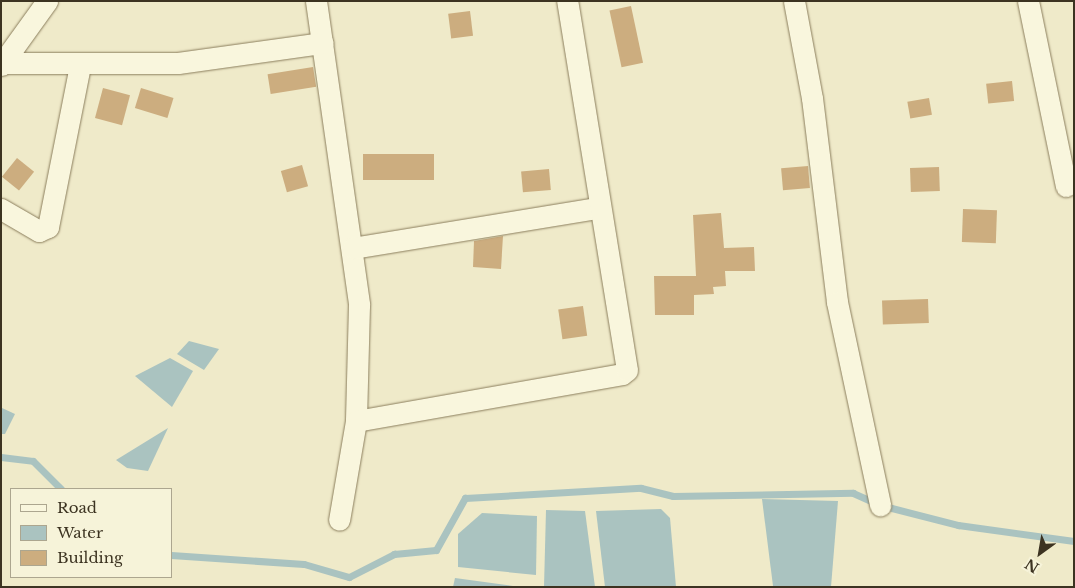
<!DOCTYPE html>
<style>
body{margin:0}
#map{position:relative;width:1075px;height:588px;overflow:hidden;background:#efeac9;font-family:"Libre Baskerville",serif}
div>[style]{position:absolute}
.water>*{inset:0;background:#aac3c0}
.stream>*{height:7px;margin:-3.5px;padding:0 3.5px;transform-origin:3.5px;border-radius:3.5px;background:#aac3c0}
.building>*{inset:0;background:#ccad7f;transform-origin:0 0}
.roads{filter:drop-shadow(0 0 1px #8b7e5d) drop-shadow(0 0 1px #8b7e5d)}
.street>*{height:21px;margin:-10.5px;padding:0 10.5px;transform-origin:10.5px;border-radius:10.5px;background:#f9f6dd}
span{translate:-50% -50%;white-space:nowrap;text-align:center;line-height:1.15;-webkit-text-stroke:4px #f6f3d9;paint-order:stroke}
.frame{position:absolute;inset:0;border:2px solid #3c3321;pointer-events:none}
.legend{position:absolute;left:10px;top:488px;width:162px;height:90px;box-sizing:border-box;background:#f6f3d9;border:1px solid #aca68f;margin:0;padding:6px 9px;list-style:none;font-size:15px;color:#3c3321}
.legend li{display:flex;align-items:center;gap:10px;height:25px}
.legend b{width:25px;border:1px solid #aca68f}
.north{position:absolute;left:1015px;top:528px;width:50px;height:50px;-webkit-text-stroke:4px #f6f3d9;paint-order:stroke;rotate:212deg;font-size:14px;font-weight:700;line-height:20px;text-align:center;color:#3c3321}
.north::after{content:'';display:block;margin:auto;width:18px;height:22px;background:#3c3321;clip-path:polygon(50% 0,100% 100%,50% 72%,0 100%)}
</style>
<div id="map">
<div class="water">
<i style="clip-path:polygon(189px 341px,219px 349px,204px 370px,177px 354px)"></i>
<i style="clip-path:polygon(170px 358px,193px 371px,172px 407px,135px 376px)"></i>
<i style="clip-path:polygon(2px 408px,15px 414px,5px 434px,1px 434px)"></i>
<i style="clip-path:polygon(168px 428px,148px 471px,127px 468px,116px 460px)"></i>
<i style="clip-path:polygon(762px 499px,838px 501px,831px 587px,773px 586px)"></i>
<i style="clip-path:polygon(661px 509px,670px 518px,676px 587px,605px 587px,596px 511px)"></i>
<i style="clip-path:polygon(546px 510px,585px 511px,595px 587px,544px 587px)"></i>
<i style="clip-path:polygon(482px 513px,537px 516px,536px 575px,458px 567px,458px 534px)"></i>
<i style="clip-path:polygon(455px 578px,513px 586px,453px 587px)"></i>
</div>
<div class="stream">
<i style="left:1px;top:457px;width:32px;rotate:7deg"></i>
<i style="left:33px;top:461px;width:40px;rotate:45deg"></i>
<i style="left:171px;top:555px;width:133px;rotate:3.9deg"></i>
<i style="left:304px;top:564px;width:47px;rotate:16.1deg"></i>
<i style="left:349px;top:577px;width:51px;rotate:-27.1deg"></i>
<i style="left:394px;top:554px;width:42px;rotate:-5.4deg"></i>
<i style="left:436px;top:550px;width:60px;rotate:-60.9deg"></i>
<i style="left:465px;top:498px;width:176px;rotate:-3.3deg"></i>
<i style="left:641px;top:488px;width:33px;rotate:14deg"></i>
<i style="left:673px;top:496px;width:180px;rotate:-1deg"></i>
<i style="left:853px;top:493px;width:30px;rotate:24deg"></i>
<i style="left:880px;top:505px;width:81px;rotate:14.4deg"></i>
<i style="left:958px;top:525px;width:117px;rotate:7.9deg"></i>
</div>
<div class="building">
<i style="left:631px;top:6px;width:58px;height:22px;rotate:78deg"></i>
<i style="left:470px;top:11px;width:25px;height:22px;rotate:83deg"></i>
<i style="left:313px;top:67px;width:20px;height:46px;rotate:81deg"></i>
<i style="left:1012px;top:81px;width:20px;height:26px;rotate:84deg"></i>
<i style="left:103px;top:88px;width:28px;height:31px;rotate:15deg"></i>
<i style="left:141px;top:88px;width:34px;height:21px;rotate:17deg"></i>
<i style="left:929px;top:98px;width:17px;height:22px;rotate:80deg"></i>
<i style="left:434px;top:154px;width:26px;height:71px;rotate:90deg"></i>
<i style="left:17px;top:158px;width:22px;height:24px;rotate:39deg"></i>
<i style="left:302px;top:165px;width:22px;height:22px;rotate:74deg"></i>
<i style="left:808px;top:166px;width:22px;height:27px;rotate:85deg"></i>
<i style="left:939px;top:167px;width:24px;height:29px;rotate:88deg"></i>
<i style="left:549px;top:169px;width:21px;height:28px;rotate:85deg"></i>
<i style="left:963px;top:209px;width:34px;height:33px;rotate:2deg"></i>
<i style="clip-path:polygon(721px 213px,724px 248px,754px 247px,755px 271px,725px 271px,726px 286px,713px 287px,714px 294px,694px 295px,694px 315px,655px 315px,654px 276px,696px 276px,693px 215px)"></i>
<i style="clip-path:polygon(503px 236px,501px 269px,473px 267px,474px 241px)"></i>
<i style="left:928px;top:299px;width:24px;height:46px;rotate:88deg"></i>
<i style="left:583px;top:306px;width:30px;height:25px;rotate:82deg"></i>
</div>
<div class="roads">
<div class="street">
<i style="left:316px;top:1px;width:307px;rotate:81.9deg"></i>
<i style="left:359px;top:305px;width:116px;rotate:91.5deg"></i>
<i style="left:356px;top:421px;width:100px;rotate:99.7deg"></i>
<i style="left:794px;top:1px;width:99px;rotate:79.5deg"></i>
<i style="left:812px;top:98px;width:206px;rotate:83deg"></i>
<i style="left:837px;top:302px;width:208px;rotate:78deg"></i>
<i style="left:1028px;top:1px;width:189px;rotate:78.4deg"></i>
<i style="left:3px;top:63px;width:175px"></i>
<i style="left:178px;top:63px;width:146px;rotate:-7.9deg"></i>
<i style="left:1px;top:65px;width:79px;rotate:-54.3deg"></i>
<i style="left:1px;top:209px;width:44px;rotate:30.1deg"></i>
<i style="left:39px;top:231px;width:10px;rotate:-24deg"></i>
<i style="left:48px;top:227px;width:165px;rotate:-78.8deg"></i>
<i style="left:353px;top:248px;width:248px;rotate:-9.3deg"></i>
<i style="left:356px;top:421px;width:270px;rotate:-10deg"></i>
<i style="left:622px;top:374px;width:6px;rotate:-39deg"></i>
<i style="left:627px;top:370px;width:374px;rotate:-99.2deg"></i>
</div>
</div>
<div class="frame"></div>
<ul class="legend">
<li><b style="height:6px;background:#f9f6dd"></b>Road</li>
<li><b style="height:14px;background:#aac3c0"></b>Water</li>
<li><b style="height:14px;background:#ccad7f"></b>Building</li>
</ul>
<div class="north">N</div>
</div>
